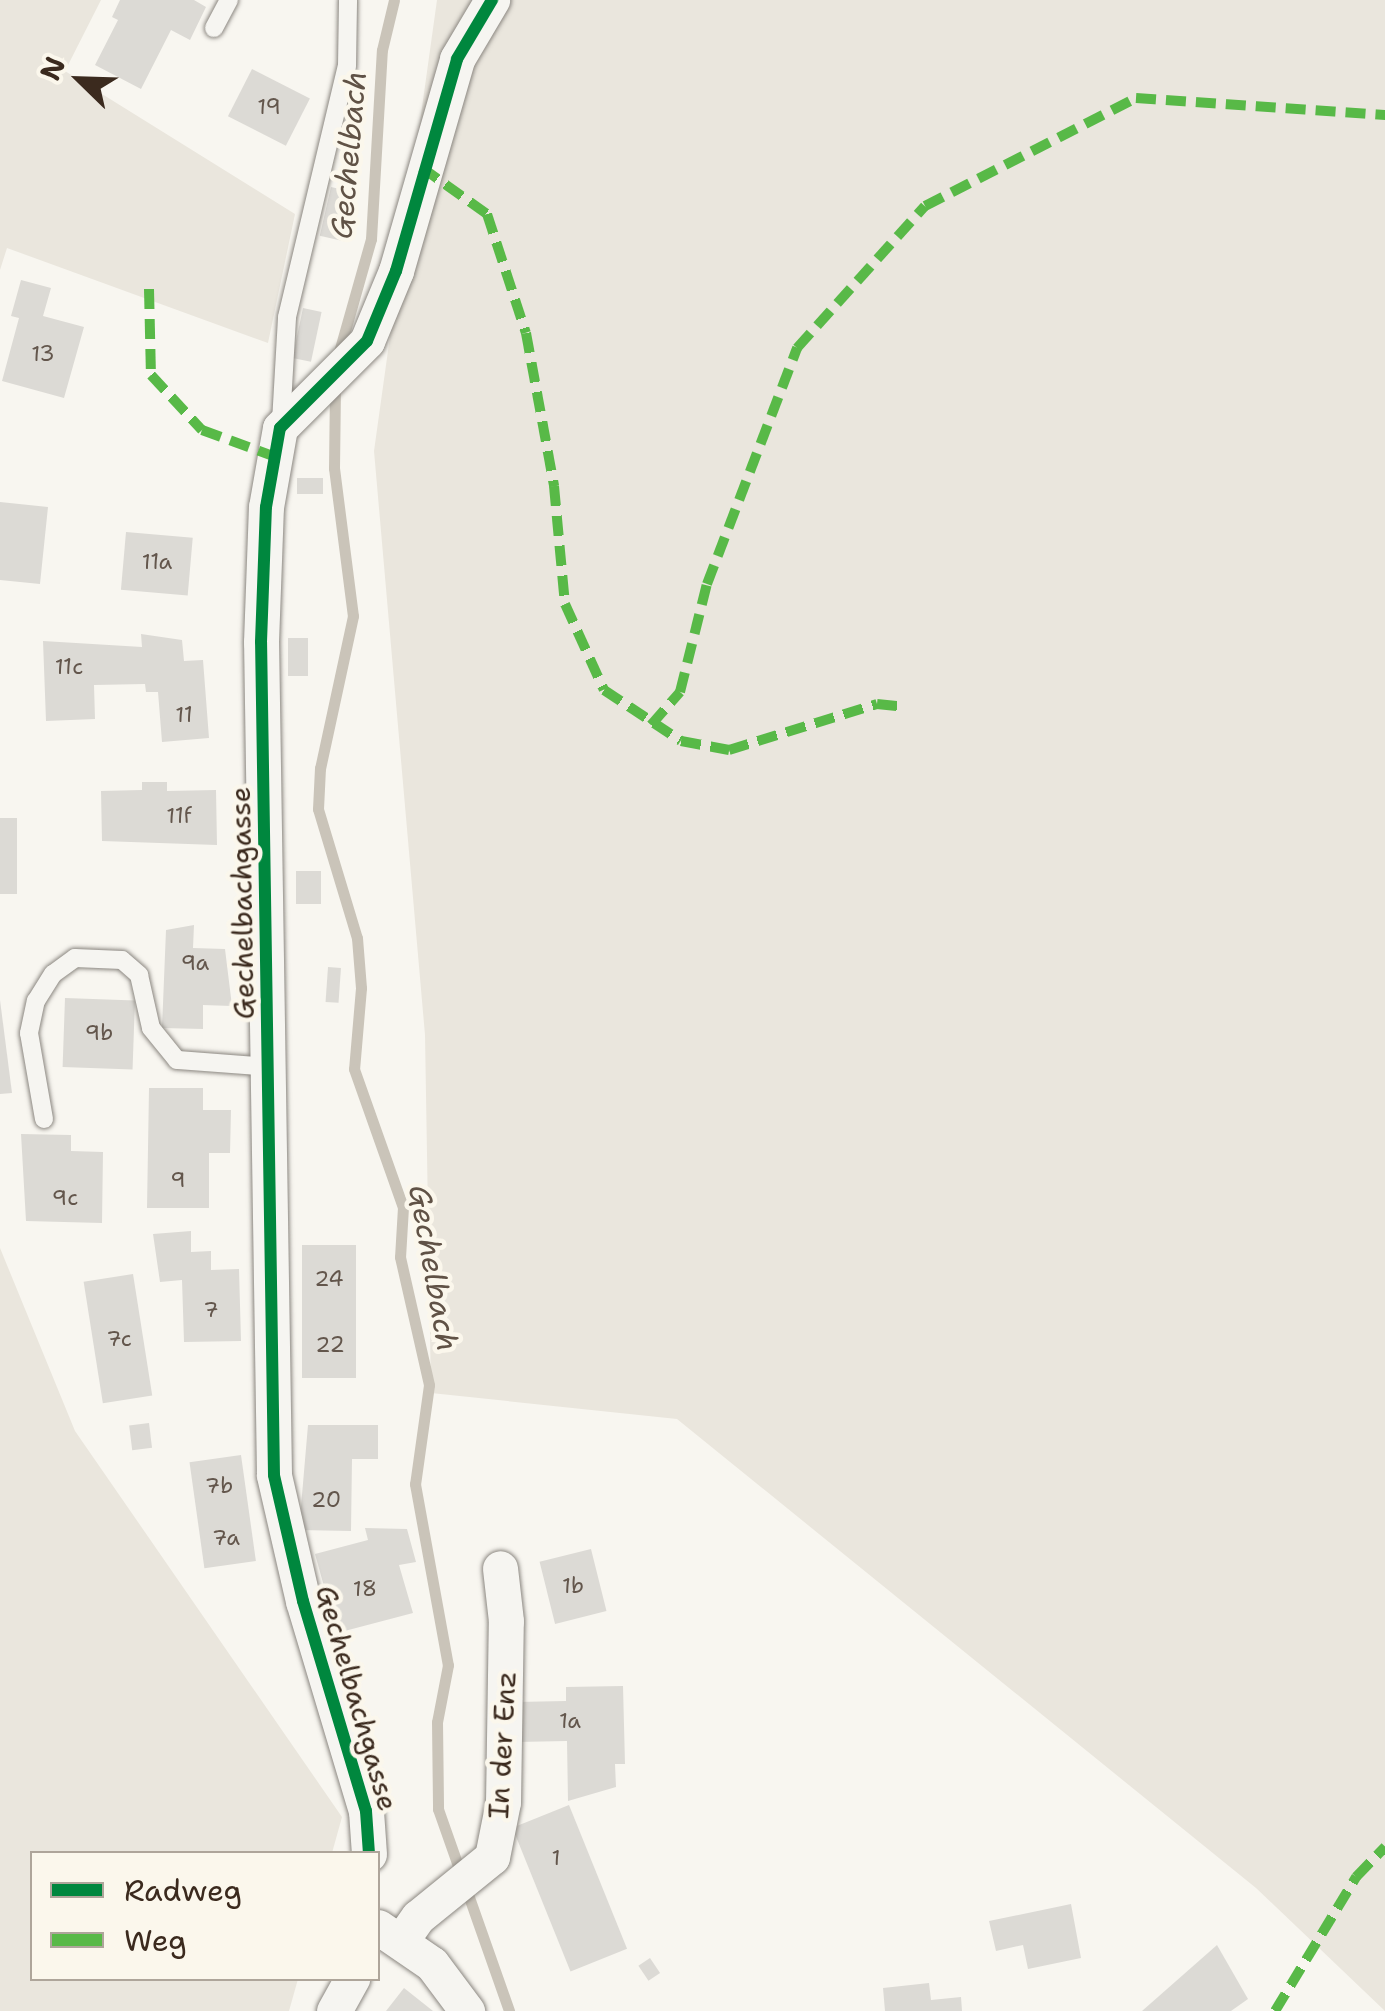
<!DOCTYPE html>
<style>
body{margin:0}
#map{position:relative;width:1385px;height:2011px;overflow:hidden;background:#f8f6f0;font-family:"Shantell Sans",sans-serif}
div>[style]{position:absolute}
.green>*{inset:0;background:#eae6dd}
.stream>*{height:11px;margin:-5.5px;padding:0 5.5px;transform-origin:5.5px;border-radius:5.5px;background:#cac4b9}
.building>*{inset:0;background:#dcdad5;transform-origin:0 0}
.roads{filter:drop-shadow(0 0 2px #8b8781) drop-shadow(0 0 2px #8b8781)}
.service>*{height:18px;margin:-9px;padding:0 9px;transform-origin:9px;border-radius:9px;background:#f6f5f1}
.minor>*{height:35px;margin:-17.5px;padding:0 17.5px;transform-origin:17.5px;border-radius:17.5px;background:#f6f5f1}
.quiet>*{height:10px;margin-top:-5px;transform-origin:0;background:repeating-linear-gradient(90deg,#58b947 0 20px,transparent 0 30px)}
.cycleway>*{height:12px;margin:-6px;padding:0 6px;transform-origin:6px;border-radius:6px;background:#00873e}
span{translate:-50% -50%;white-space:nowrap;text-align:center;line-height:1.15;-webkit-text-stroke:9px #fbf7ec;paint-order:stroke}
.number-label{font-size:22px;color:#63564c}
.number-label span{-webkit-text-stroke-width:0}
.street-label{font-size:28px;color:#3b2a1e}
.water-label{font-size:30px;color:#605246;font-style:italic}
.legend{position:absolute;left:30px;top:1851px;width:350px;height:130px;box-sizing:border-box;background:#fbf7ec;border:2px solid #aea59a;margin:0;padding:12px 18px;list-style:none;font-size:30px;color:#3b2a1e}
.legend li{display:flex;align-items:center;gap:20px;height:50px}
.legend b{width:50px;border:2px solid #aea59a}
.north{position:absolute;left:30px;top:30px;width:100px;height:100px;-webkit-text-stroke:8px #fbf7ec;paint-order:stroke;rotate:293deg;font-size:28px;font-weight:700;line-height:40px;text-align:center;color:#3b2a1e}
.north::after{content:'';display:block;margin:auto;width:35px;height:45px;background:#3b2a1e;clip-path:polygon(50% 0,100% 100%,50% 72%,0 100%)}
</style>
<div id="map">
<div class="green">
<i style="clip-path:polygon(0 0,101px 0,65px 71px,295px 214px,268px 343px,7px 248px,0 270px)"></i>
<i style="clip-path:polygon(437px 0,1385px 0,1385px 2011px,1256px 1888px,677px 1419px,431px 1393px,425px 1035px,374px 451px)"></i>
<i style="clip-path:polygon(0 1248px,75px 1431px,342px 1817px,332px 1853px,32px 1854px,32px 1978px,298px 1979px,289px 2011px,0 2011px)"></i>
</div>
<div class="stream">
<i style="left:337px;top:359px;width:125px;rotate:-74.2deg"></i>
<i style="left:371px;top:239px;width:189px;rotate:-86.7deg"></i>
<i style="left:382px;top:50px;width:51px;rotate:-76.5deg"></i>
<i style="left:335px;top:387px;width:81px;rotate:90.7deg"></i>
<i style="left:334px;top:468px;width:149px;rotate:82.7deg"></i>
<i style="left:353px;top:616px;width:156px;rotate:102.2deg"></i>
<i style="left:320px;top:768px;width:41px;rotate:92.8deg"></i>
<i style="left:318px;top:809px;width:135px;rotate:73.2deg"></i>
<i style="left:357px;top:938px;width:50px;rotate:85.4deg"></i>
<i style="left:361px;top:988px;width:81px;rotate:94.9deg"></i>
<i style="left:354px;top:1069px;width:146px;rotate:70.5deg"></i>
<i style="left:403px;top:1207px;width:50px;rotate:93.4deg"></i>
<i style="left:400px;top:1257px;width:131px;rotate:77.2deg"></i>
<i style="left:429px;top:1385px;width:100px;rotate:98deg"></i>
<i style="left:415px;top:1484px;width:184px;rotate:79.7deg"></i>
<i style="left:448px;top:1665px;width:58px;rotate:100.9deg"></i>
<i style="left:437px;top:1722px;width:87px;rotate:89.3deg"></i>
<i style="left:438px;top:1809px;width:214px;rotate:70.6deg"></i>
</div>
<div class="building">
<i style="clip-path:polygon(120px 0,194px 0,206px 7px,190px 40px,171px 30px,141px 89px,95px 65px,118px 20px,112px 17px)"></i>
<i style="left:252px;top:69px;width:65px;height:53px;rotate:27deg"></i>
<i style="left:331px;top:187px;width:27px;height:50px;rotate:13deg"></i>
<i style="clip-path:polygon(21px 280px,51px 288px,43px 316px,84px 327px,64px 398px,2px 381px,19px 318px,11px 316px)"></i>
<i style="left:303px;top:308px;width:19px;height:51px;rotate:12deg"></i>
<i style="left:297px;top:478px;width:26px;height:16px"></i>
<i style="clip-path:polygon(0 502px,48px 507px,40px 584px,0 580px)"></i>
<i style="left:126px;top:532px;width:67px;height:58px;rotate:5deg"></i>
<i style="clip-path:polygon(141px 634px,182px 640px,184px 661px,203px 660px,209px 738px,162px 742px,158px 692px,146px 692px,145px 684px,94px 685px,95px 719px,46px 721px,43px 641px,142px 647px)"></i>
<i style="left:288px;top:638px;width:20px;height:38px"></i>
<i style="clip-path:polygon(142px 782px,167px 782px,167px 791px,216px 790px,217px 845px,102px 841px,101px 791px,142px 790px)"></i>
<i style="left:0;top:818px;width:17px;height:76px"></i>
<i style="left:296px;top:871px;width:25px;height:33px"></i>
<i style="clip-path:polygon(194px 925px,193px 948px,225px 949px,232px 1006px,203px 1005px,203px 1029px,162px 1028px,166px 930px)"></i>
<i style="left:328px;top:967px;width:13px;height:35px;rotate:4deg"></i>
<i style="left:65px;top:998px;width:70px;height:69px;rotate:2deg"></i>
<i style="clip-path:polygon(0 1000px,12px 1093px,0 1094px)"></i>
<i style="clip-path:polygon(149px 1088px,203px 1088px,203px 1110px,231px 1110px,230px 1153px,209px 1153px,209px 1208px,147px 1208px)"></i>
<i style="clip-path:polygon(21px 1134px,71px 1135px,71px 1151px,103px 1152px,102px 1223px,26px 1221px)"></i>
<i style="clip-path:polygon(191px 1231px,191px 1252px,211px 1251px,211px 1270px,239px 1269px,241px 1341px,184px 1342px,182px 1280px,160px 1282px,153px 1234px)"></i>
<i style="left:356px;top:1245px;width:133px;height:54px;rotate:90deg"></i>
<i style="left:133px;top:1274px;width:123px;height:50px;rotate:81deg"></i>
<i style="left:149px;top:1423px;width:25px;height:20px;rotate:83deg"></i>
<i style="clip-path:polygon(308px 1425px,378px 1425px,378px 1459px,352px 1459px,351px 1531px,299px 1530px)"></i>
<i style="left:241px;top:1455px;width:107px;height:52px;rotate:82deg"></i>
<i style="clip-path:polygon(365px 1528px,407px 1529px,416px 1562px,399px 1565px,413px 1613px,337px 1633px,315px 1554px,368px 1540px)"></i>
<i style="left:591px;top:1549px;width:64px;height:53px;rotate:76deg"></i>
<i style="clip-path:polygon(623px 1686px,625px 1764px,615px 1764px,616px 1787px,568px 1801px,567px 1741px,517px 1742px,516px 1702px,566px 1701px,566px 1687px)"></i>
<i style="left:569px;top:1805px;width:155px;height:61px;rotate:68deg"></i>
<i style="clip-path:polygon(1071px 1904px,1081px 1958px,1028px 1969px,1023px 1945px,996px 1951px,989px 1921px)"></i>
<i style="clip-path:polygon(1217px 1945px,1248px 1999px,1231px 2011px,1142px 2011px)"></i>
<i style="left:650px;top:1958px;width:18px;height:14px;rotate:56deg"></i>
<i style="clip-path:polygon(929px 1983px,931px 2000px,961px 1997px,962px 2011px,885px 2011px,883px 1988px)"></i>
<i style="clip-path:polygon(404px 1988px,433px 2011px,386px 2011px)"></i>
</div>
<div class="roads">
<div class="service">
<i style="left:214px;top:28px;width:32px;rotate:-62deg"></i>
<i style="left:281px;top:422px;width:105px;rotate:-86.7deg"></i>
<i style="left:287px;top:317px;width:258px;rotate:-76.6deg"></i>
<i style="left:347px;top:66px;width:66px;rotate:-89.1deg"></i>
<i style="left:44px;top:1119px;width:87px;rotate:-99.9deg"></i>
<i style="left:29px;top:1033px;width:33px;rotate:-78deg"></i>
<i style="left:36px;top:1001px;width:32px;rotate:-58deg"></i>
<i style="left:53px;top:974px;width:27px;rotate:-36deg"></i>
<i style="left:75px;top:958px;width:47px;rotate:2.4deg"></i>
<i style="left:122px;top:960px;width:23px;rotate:41deg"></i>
<i style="left:139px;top:975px;width:54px;rotate:77.2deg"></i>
<i style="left:151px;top:1028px;width:41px;rotate:50.9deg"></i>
<i style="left:177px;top:1060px;width:93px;rotate:4.3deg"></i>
</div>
<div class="minor">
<i style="left:369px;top:1854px;width:43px;rotate:-94deg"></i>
<i style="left:366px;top:1811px;width:219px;rotate:-106.7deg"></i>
<i style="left:303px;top:1601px;width:129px;rotate:-103deg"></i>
<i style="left:274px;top:1475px;width:833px;rotate:-90.89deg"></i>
<i style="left:261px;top:642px;width:135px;rotate:-87.9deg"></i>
<i style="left:266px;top:507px;width:80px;rotate:-80deg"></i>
<i style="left:280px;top:428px;width:123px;rotate:-45deg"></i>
<i style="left:367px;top:341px;width:76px;rotate:-67.5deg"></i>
<i style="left:396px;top:271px;width:221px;rotate:-73.9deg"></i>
<i style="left:457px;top:59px;width:69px;rotate:-59.3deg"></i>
<i style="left:378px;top:1927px;width:65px;rotate:34.4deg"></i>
<i style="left:432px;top:1964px;width:59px;rotate:53.3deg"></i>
<i style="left:401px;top:1941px;width:29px;rotate:-55deg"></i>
<i style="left:418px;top:1917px;width:95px;rotate:-39deg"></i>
<i style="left:492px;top:1857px;width:56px;rotate:-78.7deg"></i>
<i style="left:503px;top:1802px;width:181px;rotate:-89.1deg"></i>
<i style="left:506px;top:1621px;width:53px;rotate:-96.5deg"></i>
<i style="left:334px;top:2011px;width:38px;rotate:-61deg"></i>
</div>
</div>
<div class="quiet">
<i style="left:421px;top:167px;width:81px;rotate:35.5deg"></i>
<i style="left:487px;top:214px;width:125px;rotate:71.9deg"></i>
<i style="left:526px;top:333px;width:156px;rotate:79.6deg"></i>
<i style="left:554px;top:486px;width:119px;rotate:84.7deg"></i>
<i style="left:565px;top:604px;width:94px;rotate:65.6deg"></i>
<i style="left:604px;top:690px;width:92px;rotate:33.5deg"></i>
<i style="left:681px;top:741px;width:49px;rotate:10.6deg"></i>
<i style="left:729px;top:750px;width:155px;rotate:-17.3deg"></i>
<i style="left:877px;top:704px;width:27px;rotate:6deg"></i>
<i style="left:149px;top:289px;width:86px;rotate:88.7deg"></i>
<i style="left:151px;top:375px;width:75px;rotate:47.2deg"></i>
<i style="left:202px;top:430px;width:76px;rotate:20.1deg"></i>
<i style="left:651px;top:725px;width:44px;rotate:-48.7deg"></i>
<i style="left:680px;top:692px;width:111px;rotate:-76deg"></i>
<i style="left:707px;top:584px;width:253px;rotate:-69.1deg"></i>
<i style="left:797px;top:348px;width:191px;rotate:-48deg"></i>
<i style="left:925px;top:206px;width:237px;rotate:-27.1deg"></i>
<i style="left:1136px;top:98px;width:250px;rotate:3.9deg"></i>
<i style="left:1275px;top:2011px;width:157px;rotate:-58.8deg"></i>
<i style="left:1356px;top:1877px;width:42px;rotate:-46deg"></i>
</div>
<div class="cycleway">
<i style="left:369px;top:1854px;width:43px;rotate:-94deg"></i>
<i style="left:366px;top:1811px;width:219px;rotate:-106.7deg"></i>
<i style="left:303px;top:1601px;width:129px;rotate:-103deg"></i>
<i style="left:274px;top:1475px;width:833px;rotate:-90.89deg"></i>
<i style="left:261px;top:642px;width:135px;rotate:-87.9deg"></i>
<i style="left:266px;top:507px;width:80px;rotate:-80deg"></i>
<i style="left:280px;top:428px;width:123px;rotate:-45deg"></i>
<i style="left:367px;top:341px;width:76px;rotate:-67.5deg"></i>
<i style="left:396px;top:271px;width:221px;rotate:-73.9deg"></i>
<i style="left:457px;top:59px;width:69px;rotate:-59.3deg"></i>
</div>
<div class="number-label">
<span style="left:269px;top:107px">19</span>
<span style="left:43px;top:354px">13</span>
<span style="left:157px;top:562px">11a</span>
<span style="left:69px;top:667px">11c</span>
<span style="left:184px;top:715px">11</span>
<span style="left:179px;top:816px">11f</span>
<span style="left:195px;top:963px">9a</span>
<span style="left:99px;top:1033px">9b</span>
<span style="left:178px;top:1180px">9</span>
<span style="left:65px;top:1198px">9c</span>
<span style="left:329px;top:1279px">24</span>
<span style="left:211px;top:1310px">7</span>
<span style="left:119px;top:1339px">7c</span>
<span style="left:330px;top:1345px">22</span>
<span style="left:219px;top:1486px">7b</span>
<span style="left:326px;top:1500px">20</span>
<span style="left:226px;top:1538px">7a</span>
<span style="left:573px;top:1586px">1b</span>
<span style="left:365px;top:1589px">18</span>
<span style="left:570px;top:1721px">1a</span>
<span style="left:556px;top:1858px">1</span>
</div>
<div class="street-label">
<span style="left:242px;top:903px;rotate:-91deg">Gechelbachgasse</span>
<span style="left:357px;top:1698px;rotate:74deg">Gechelbachgasse</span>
<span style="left:502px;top:1745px;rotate:-87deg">In der Enz</span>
</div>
<div class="water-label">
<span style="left:349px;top:155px;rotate:-85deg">Gechelbach</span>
<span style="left:433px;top:1268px;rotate:80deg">Gechelbach</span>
</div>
<ul class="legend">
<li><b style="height:12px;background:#00873e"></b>Radweg</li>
<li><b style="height:12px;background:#58b947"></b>Weg</li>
</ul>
<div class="north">N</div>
</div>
